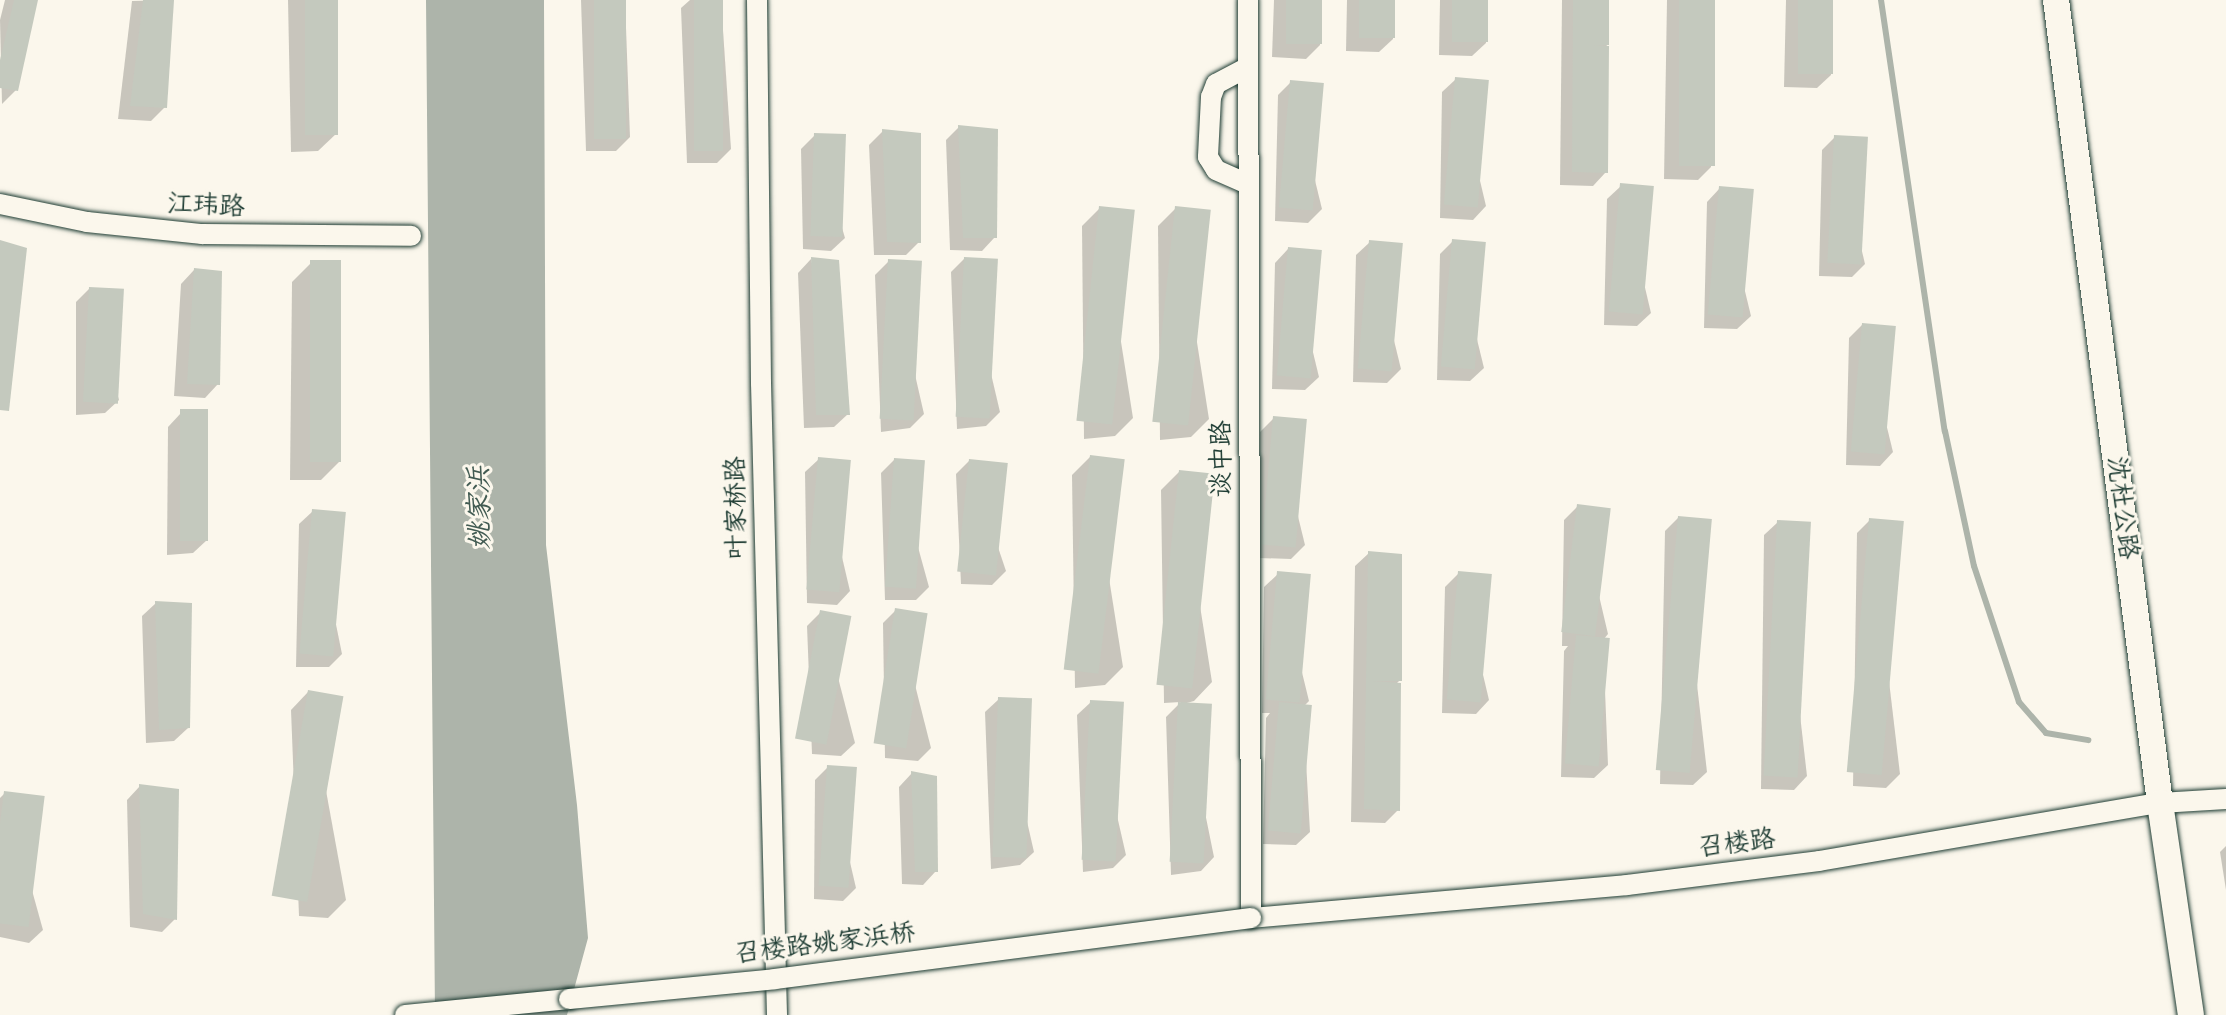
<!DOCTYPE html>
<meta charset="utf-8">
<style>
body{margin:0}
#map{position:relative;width:2226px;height:1015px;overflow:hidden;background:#fbf7ec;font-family:Mynerve,"LXGW WenKai TC",sans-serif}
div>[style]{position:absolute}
.water>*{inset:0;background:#adb4aa}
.shadow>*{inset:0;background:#0003}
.stream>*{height:6px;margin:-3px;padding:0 3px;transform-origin:3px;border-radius:3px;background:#adb4aa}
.building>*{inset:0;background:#c4c9be;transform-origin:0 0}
.roads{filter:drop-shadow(0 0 2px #1f3d34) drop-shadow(0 0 2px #1f3d34)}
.minor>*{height:20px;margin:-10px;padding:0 10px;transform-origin:10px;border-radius:10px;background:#fbf7ec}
.major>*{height:26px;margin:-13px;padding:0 13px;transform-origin:13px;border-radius:13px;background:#fbf7ec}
.bridges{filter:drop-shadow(0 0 2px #1f3d34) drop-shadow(0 0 2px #1f3d34)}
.minor-bridge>*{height:20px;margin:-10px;padding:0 10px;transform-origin:10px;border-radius:10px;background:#fbf7ec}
span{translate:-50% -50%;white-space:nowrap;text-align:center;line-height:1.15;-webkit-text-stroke:6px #fbf7ec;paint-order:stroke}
.street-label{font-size:26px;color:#1f3d34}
.water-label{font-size:28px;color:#425b52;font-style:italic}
</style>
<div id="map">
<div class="water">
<i style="clip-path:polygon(426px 0,544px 0,546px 545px,577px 805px,588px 938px,567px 1015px,435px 1015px)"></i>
</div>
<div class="shadow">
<i style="clip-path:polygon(5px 0,36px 0,16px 90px,2px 104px,0 20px)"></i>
<i style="clip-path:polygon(172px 0,165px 107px,151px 121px,118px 119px,132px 1px)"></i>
<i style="clip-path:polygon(288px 0,335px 0,337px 133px,318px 151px,291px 152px)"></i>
<i style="clip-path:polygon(581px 0,625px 0,630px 137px,616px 151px,586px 151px)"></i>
<i style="clip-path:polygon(690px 0,721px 0,731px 149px,717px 163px,687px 163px,681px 8px)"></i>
<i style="clip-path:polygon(1274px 0,1320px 0,1320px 45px,1306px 59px,1272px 57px)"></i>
<i style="clip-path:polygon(1347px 0,1393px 0,1393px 39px,1379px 52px,1346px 51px)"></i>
<i style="clip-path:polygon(1440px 0,1486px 0,1486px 43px,1472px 56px,1439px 55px)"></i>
<i style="clip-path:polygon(1562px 0,1607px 0,1606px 172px,1593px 186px,1560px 185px)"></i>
<i style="clip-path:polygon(1667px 0,1712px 0,1711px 167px,1698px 180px,1664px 179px)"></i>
<i style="clip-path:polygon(1786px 0,1831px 0,1831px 75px,1817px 88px,1784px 87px)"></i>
<i style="clip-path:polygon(1456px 79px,1486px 206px,1473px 220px,1440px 218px,1442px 92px)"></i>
<i style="clip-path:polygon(1291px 82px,1322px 209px,1308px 223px,1275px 221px,1278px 95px)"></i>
<i style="clip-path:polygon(959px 127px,995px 237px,982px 251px,950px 250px,946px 140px)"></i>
<i style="clip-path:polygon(883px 131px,919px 242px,906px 255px,874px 255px,869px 145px)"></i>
<i style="clip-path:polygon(815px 135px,845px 238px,831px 251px,803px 249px,801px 149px)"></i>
<i style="clip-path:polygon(1835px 137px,1865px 264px,1852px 277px,1819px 276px,1822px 150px)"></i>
<i style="clip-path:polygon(1621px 186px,1651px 313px,1637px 326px,1604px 325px,1607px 199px)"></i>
<i style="clip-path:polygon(1720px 188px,1751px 316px,1737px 329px,1704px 328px,1707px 202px)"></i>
<i style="clip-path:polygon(1100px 208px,1133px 418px,1115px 436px,1084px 439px,1082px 226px)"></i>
<i style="clip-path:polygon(1176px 208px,1209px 419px,1191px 437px,1160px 440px,1158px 226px)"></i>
<i style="clip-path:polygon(1453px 241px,1484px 368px,1470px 381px,1437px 380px,1440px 254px)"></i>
<i style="clip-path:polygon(1370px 242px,1401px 369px,1387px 383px,1353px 382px,1356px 255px)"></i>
<i style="clip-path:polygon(1288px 249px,1319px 377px,1305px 390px,1272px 389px,1275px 263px)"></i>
<i style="clip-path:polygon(811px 259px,848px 414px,834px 427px,804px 428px,798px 273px)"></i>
<i style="clip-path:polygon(964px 259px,1000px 412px,986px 426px,957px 429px,951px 272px)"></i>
<i style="clip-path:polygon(889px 261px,924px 414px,910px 428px,881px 432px,875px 275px)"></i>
<i style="clip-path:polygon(310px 264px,339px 462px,321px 480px,290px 480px,292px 282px)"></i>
<i style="clip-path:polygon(194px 270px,218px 384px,205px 398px,174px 396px,181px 284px)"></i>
<i style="clip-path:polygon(89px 289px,119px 400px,105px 413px,76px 415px,76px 302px)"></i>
<i style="clip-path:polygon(1862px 325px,1893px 452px,1880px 466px,1846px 465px,1849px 338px)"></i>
<i style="clip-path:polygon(181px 413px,207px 540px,193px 553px,167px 555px,168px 427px)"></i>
<i style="clip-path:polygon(1274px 418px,1305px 545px,1291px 559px,1258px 558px,1260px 432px)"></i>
<i style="clip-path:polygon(1090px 457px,1123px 667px,1105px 685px,1075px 688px,1072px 475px)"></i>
<i style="clip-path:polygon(819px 459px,850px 591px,837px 605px,807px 603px,805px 472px)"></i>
<i style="clip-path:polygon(894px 460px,929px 587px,916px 600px,885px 600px,881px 473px)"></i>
<i style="clip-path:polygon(969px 461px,1006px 571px,992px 585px,961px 584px,956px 474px)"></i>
<i style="clip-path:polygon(1179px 472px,1212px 682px,1194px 701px,1183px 704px,1214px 857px,1201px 871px,1171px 875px,1166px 717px,1181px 702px,1164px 703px,1161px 490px)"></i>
<i style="clip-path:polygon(1578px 506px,1608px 634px,1603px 640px,1608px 765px,1594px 778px,1561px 777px,1564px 651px,1568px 646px,1562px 646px,1564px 520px)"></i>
<i style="clip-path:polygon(313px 511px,342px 654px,329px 667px,296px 667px,299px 524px)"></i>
<i style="clip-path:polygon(1678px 518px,1707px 772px,1693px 785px,1660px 784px,1665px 531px)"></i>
<i style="clip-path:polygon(1870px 520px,1900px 774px,1886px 788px,1853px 786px,1857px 533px)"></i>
<i style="clip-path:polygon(1778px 522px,1807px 776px,1794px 790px,1761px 789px,1764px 535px)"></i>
<i style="clip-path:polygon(1369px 553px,1400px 680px,1395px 685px,1398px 810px,1385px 823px,1351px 822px,1355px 566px)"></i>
<i style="clip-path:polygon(1459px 573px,1489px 700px,1476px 714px,1442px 713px,1445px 587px)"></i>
<i style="clip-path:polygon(1278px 574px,1309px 701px,1303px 707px,1310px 832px,1296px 845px,1263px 844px,1266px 718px,1270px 713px,1262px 713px,1264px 587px)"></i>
<i style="clip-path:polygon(156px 603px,188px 728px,174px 741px,146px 743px,142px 616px)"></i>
<i style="clip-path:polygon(896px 610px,931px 748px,918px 761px,885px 758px,883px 623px)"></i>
<i style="clip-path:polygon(821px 612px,855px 743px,841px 756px,812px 754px,807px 626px)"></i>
<i style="clip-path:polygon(308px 692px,346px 900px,328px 918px,299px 916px,291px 710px)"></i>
<i style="clip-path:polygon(999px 699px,1034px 852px,1020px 865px,991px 869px,985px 712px)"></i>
<i style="clip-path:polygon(1091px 702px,1126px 855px,1113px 868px,1083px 872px,1077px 715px)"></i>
<i style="clip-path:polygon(828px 767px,856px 888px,843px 901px,814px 899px,815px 780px)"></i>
<i style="clip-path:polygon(912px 773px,936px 871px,923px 885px,902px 884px,899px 787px)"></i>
<i style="clip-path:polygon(140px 786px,175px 919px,162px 932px,130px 927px,127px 800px)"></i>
<i style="clip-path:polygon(5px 793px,43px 930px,29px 943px,0 937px,0 798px)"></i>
<i style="clip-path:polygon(2226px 846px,2226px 890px,2220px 852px)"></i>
</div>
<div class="stream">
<i style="left:1881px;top:0;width:436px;rotate:81.6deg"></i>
<i style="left:1945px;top:431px;width:138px;rotate:77.9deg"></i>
<i style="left:1974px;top:566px;width:143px;rotate:71.7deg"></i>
<i style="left:2019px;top:702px;width:41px;rotate:48.9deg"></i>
<i style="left:2046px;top:733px;width:43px;rotate:9.5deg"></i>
</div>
<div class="building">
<i style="clip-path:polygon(14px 0,38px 0,18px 91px,0 88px,0 60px)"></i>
<i style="clip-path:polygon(143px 0,174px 0,167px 108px,130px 106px)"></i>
<i style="left:305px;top:0;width:33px;height:135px"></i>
<i style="left:594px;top:0;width:32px;height:139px"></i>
<i style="left:694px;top:0;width:29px;height:151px"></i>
<i style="left:1286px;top:0;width:36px;height:44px"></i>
<i style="left:1359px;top:0;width:36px;height:38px"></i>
<i style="left:1452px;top:0;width:36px;height:42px"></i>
<i style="clip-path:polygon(1573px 0,1609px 0,1609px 45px,1594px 45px,1609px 46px,1608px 173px,1572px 172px)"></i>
<i style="left:1679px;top:0;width:36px;height:166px"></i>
<i style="left:1798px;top:0;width:35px;height:74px"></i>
<i style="left:1455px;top:77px;width:34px;height:128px;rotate:5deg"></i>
<i style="left:1290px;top:80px;width:34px;height:128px;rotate:5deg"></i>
<i style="clip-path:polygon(958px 125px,998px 129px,997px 238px,963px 238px)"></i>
<i style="clip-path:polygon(882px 129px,921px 133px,921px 243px,887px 242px)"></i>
<i style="left:814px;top:133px;width:32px;height:103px;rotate:2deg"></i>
<i style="left:1834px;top:135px;width:34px;height:128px;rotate:3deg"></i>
<i style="left:1620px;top:183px;width:34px;height:129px;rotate:5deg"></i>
<i style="left:1719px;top:186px;width:35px;height:129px;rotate:5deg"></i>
<i style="left:1099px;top:206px;width:36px;height:216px;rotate:6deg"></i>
<i style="left:1175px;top:206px;width:36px;height:217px;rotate:6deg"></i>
<i style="left:1452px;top:239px;width:34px;height:128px;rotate:5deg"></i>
<i style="clip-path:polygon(0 240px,27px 248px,9px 411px,0 410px)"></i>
<i style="left:1369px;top:240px;width:34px;height:129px;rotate:5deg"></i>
<i style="left:1288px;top:247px;width:34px;height:129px;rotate:5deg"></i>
<i style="clip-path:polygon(811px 257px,839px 260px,850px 415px,816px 415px)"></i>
<i style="left:964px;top:257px;width:34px;height:160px;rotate:3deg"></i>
<i style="left:888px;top:259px;width:34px;height:160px;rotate:3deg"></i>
<i style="left:341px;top:260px;width:202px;height:31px;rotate:90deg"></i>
<i style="clip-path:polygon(194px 268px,222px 271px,220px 385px,187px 384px)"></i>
<i style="left:89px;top:287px;width:35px;height:115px;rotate:3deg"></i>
<i style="left:1862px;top:323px;width:34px;height:129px;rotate:5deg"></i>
<i style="left:208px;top:409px;width:132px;height:28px;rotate:90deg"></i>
<i style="left:1273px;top:416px;width:34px;height:129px;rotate:5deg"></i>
<i style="left:1090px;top:455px;width:35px;height:216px;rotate:7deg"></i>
<i style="left:818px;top:457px;width:33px;height:133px;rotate:5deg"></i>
<i style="left:894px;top:458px;width:31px;height:129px;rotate:4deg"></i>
<i style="left:969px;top:459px;width:39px;height:113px;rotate:6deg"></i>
<i style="left:1179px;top:470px;width:36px;height:216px;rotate:6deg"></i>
<i style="left:1577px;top:504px;width:34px;height:129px;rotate:7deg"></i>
<i style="left:312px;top:509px;width:34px;height:145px;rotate:5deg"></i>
<i style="left:1678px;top:516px;width:34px;height:255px;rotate:5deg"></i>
<i style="left:1869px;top:518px;width:35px;height:255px;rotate:5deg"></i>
<i style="left:1777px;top:520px;width:34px;height:256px;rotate:3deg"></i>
<i style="clip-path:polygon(1368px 551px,1402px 554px,1402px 681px,1373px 681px,1401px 683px,1400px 811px,1364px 809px)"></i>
<i style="left:1277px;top:571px;width:34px;height:129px;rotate:5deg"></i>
<i style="left:1458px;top:571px;width:34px;height:129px;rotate:5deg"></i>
<i style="clip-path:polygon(155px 601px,192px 603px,190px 728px,159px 730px)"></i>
<i style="left:895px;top:608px;width:33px;height:137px;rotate:9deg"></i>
<i style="left:820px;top:610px;width:32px;height:131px;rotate:11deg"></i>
<i style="left:1576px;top:635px;width:34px;height:129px;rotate:5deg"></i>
<i style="left:308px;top:690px;width:36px;height:209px;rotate:10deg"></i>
<i style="left:998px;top:697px;width:34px;height:160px;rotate:2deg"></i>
<i style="left:1090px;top:700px;width:34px;height:160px;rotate:3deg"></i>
<i style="left:1178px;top:702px;width:34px;height:160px;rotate:3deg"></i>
<i style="left:1279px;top:702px;width:33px;height:129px;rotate:5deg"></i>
<i style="left:827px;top:765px;width:30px;height:121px;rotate:4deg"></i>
<i style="clip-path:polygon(911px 771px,937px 776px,938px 872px,915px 872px)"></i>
<i style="clip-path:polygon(139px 784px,179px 789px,177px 920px,143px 914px)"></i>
<i style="left:4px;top:791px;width:41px;height:132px;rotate:7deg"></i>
</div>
<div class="roads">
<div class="minor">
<i style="left:757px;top:0;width:383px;rotate:89.4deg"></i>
<i style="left:761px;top:383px;width:632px;rotate:88.55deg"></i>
<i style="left:1248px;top:0;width:918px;rotate:89.81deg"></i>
<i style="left:1251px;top:918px;width:377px;rotate:-5deg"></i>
<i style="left:1627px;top:885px;width:193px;rotate:-7.1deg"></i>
<i style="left:1819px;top:861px;width:346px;rotate:-9.7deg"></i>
<i style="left:2160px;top:803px;width:66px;rotate:-3.5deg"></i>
<i style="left:1248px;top:67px;width:36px;rotate:152deg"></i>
<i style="left:1216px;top:84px;width:14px;rotate:111deg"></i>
<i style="left:1211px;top:97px;width:60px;rotate:92.9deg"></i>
<i style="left:1208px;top:157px;width:15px;rotate:58deg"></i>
<i style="left:1216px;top:170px;width:35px;rotate:24deg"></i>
<i style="left:0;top:204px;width:89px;rotate:11.7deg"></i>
<i style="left:87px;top:222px;width:116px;rotate:6deg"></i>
<i style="left:202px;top:234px;width:209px;rotate:0.5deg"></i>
<i style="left:405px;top:1015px;width:165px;rotate:-5.6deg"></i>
</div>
<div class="major">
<i style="left:2056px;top:0;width:810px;rotate:82.62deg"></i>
<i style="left:2160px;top:803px;width:214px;rotate:81.7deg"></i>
</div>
</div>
<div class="bridges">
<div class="minor-bridge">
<i style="left:569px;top:999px;width:207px;rotate:-5.5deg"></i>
<i style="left:775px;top:979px;width:480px;rotate:-7.3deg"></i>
</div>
</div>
<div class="street-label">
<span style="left:206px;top:207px;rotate:3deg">江玮路</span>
<span style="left:1223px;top:459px;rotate:-90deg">谈中路</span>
<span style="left:738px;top:508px;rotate:-91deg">叶家桥路</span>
<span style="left:2121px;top:508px;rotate:83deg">沈杜公路</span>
<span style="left:1737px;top:845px;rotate:-7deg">召楼路</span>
<span style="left:825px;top:945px;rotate:-7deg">召楼路姚家浜桥</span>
</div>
<div class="water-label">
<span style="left:481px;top:508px;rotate:-91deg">姚家浜</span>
</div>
</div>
